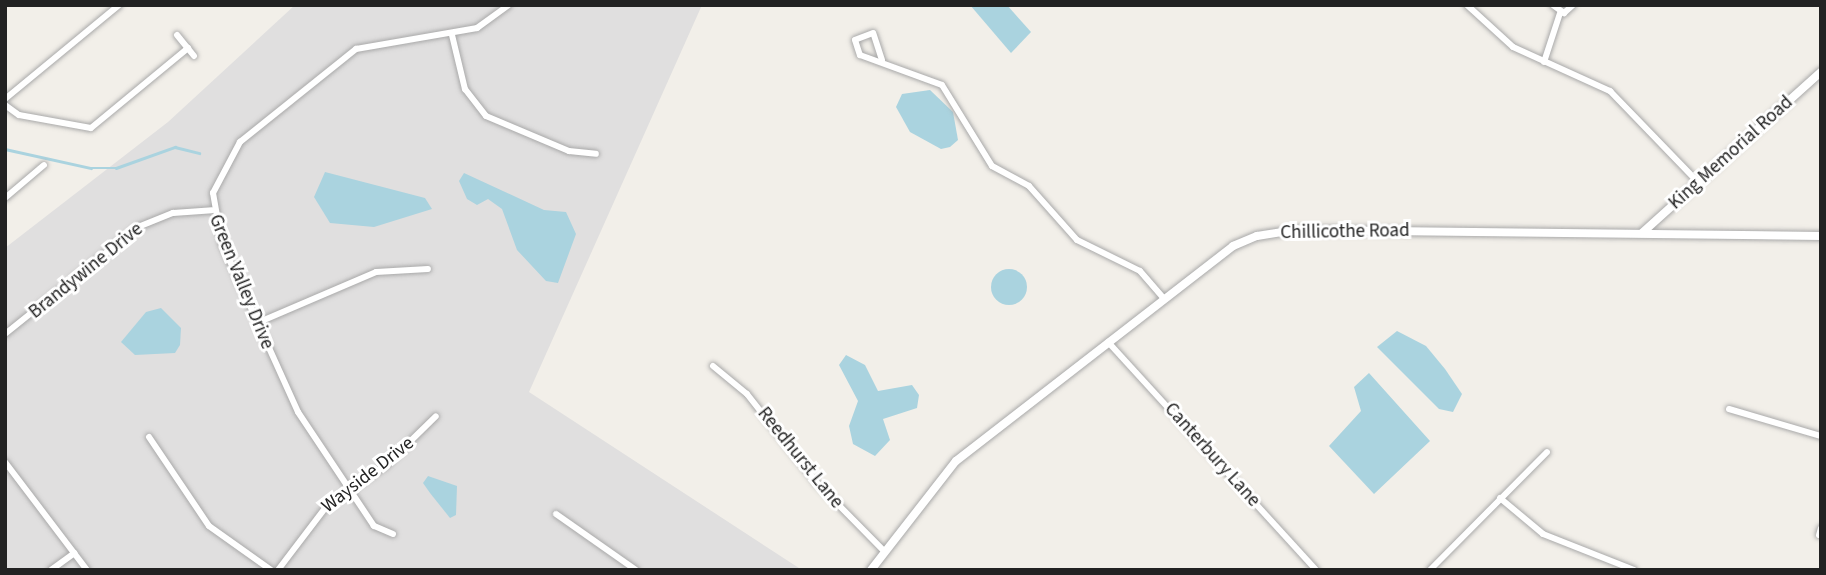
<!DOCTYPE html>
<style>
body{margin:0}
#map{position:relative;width:1826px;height:575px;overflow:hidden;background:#f2efe9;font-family:"Source Sans 3",sans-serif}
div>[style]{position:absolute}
.residential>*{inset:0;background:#e0dfdf}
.water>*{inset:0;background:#aad3df}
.round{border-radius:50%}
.stream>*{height:2.5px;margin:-1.25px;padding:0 1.25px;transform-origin:1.25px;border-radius:1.25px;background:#aad3df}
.roads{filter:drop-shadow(0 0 2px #a9a9a9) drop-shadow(0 0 2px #a9a9a9)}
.minor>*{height:6px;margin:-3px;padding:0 3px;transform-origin:3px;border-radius:3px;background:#fff}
.tertiary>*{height:8px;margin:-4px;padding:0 4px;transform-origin:4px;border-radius:4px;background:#fff}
span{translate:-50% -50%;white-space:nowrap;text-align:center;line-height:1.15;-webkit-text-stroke:6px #fff;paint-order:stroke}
.street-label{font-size:19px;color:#222}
.frame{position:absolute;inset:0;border:7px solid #222;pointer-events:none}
</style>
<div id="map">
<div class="residential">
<i style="clip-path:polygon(295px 5px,702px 5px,529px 392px,802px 570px,5px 570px,5px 248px,168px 122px)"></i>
</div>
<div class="water">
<i style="clip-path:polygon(970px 5px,1007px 5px,1031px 32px,1011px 53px)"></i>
<i style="clip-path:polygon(930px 90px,953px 112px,958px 140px,950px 147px,941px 149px,910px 132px,896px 107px,902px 94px)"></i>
<i style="clip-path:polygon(325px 172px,425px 198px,432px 209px,374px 227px,330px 223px,314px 197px)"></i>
<i style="clip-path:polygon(464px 173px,544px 210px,566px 212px,576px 234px,558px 283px,546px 281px,517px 250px,502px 209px,488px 199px,477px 205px,467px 199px,459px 181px)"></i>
<i class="round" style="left:991px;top:269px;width:36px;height:36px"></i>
<i style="clip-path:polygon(161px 308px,181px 328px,180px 345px,175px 353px,135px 355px,121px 342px,146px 312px)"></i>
<i style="clip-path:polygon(1397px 331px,1426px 346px,1445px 369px,1462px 394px,1453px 412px,1439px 409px,1377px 347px)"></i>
<i style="clip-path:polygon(846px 355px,865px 365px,878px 391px,912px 385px,919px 395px,917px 408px,883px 419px,890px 440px,875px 456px,853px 444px,849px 426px,858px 401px,839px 365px)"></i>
<i style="clip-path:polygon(1369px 373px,1430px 441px,1374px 494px,1329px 446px,1361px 411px,1354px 387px)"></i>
<i style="clip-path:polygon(428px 476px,457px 486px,456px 515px,450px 518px,430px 493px,423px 483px)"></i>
</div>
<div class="stream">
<i style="left:5px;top:149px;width:88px;rotate:12.5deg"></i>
<i style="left:91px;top:168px;width:25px"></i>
<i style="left:116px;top:168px;width:63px;rotate:-19.6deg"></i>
<i style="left:175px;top:147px;width:25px;rotate:14deg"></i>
</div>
<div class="roads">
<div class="minor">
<i style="left:1467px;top:5px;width:62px;rotate:42.4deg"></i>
<i style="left:1513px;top:47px;width:107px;rotate:24.4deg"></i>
<i style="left:1610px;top:91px;width:127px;rotate:46deg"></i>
<i style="left:1553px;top:5px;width:14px;rotate:36deg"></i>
<i style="left:1564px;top:13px;width:12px;rotate:-42deg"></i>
<i style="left:177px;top:35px;width:27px;rotate:51deg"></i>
<i style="left:452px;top:35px;width:56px;rotate:76.5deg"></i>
<i style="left:465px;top:89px;width:34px;rotate:52deg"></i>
<i style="left:486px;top:116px;width:90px;rotate:22.9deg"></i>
<i style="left:569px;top:151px;width:27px;rotate:6deg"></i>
<i style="left:882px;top:60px;width:28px;rotate:-108deg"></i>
<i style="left:873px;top:33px;width:19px;rotate:159deg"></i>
<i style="left:855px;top:40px;width:16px;rotate:72deg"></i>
<i style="left:860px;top:55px;width:87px;rotate:20.1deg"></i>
<i style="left:942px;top:85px;width:95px;rotate:58.3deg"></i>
<i style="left:992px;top:166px;width:42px;rotate:28.4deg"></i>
<i style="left:1029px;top:186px;width:72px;rotate:48.4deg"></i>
<i style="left:1077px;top:240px;width:70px;rotate:26.2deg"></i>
<i style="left:1140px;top:271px;width:37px;rotate:49deg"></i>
<i style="left:1544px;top:62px;width:52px;rotate:-71.9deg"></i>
<i style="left:5px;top:99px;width:148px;rotate:-39.5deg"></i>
<i style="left:5px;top:105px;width:17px;rotate:36deg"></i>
<i style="left:19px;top:115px;width:73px;rotate:10.2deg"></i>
<i style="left:91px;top:128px;width:126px;rotate:-39.5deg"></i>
<i style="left:5px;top:198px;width:51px;rotate:-40.2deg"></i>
<i style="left:257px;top:323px;width:129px;rotate:-23.2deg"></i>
<i style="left:376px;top:272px;width:52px;rotate:-3.3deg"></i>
<i style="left:5px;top:334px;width:171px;rotate:-38.8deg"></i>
<i style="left:138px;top:227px;width:38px;rotate:-22deg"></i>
<i style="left:173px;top:213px;width:39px;rotate:-4deg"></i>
<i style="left:1108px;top:342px;width:309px;rotate:47.6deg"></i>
<i style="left:713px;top:366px;width:44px;rotate:39.5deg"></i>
<i style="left:747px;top:394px;width:113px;rotate:51.8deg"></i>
<i style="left:817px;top:483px;width:97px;rotate:45.4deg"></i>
<i style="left:1729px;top:409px;width:96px;rotate:16.4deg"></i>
<i style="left:149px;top:437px;width:107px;rotate:56deg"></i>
<i style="left:209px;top:526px;width:76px;rotate:35.4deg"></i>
<i style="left:5px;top:462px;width:136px;rotate:52.8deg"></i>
<i style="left:1500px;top:498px;width:56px;rotate:39.9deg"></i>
<i style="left:1543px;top:534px;width:98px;rotate:21.6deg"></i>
<i style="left:556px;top:514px;width:98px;rotate:35deg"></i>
<i style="left:393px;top:534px;width:21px;rotate:-157deg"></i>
<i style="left:374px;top:526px;width:137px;rotate:-123.7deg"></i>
<i style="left:298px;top:412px;width:184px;rotate:-114.3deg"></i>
<i style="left:222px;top:244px;width:52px;rotate:-100deg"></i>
<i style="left:213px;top:193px;width:58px;rotate:-62.1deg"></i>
<i style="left:240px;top:142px;width:149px;rotate:-38.7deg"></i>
<i style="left:356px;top:49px;width:123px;rotate:-9.8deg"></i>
<i style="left:477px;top:28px;width:39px;rotate:-36deg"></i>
<i style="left:1819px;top:535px;width:7px;rotate:-74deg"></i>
<i style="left:51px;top:570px;width:29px;rotate:-36deg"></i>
<i style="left:278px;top:570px;width:79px;rotate:-52.7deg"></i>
<i style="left:326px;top:507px;width:72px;rotate:-34.8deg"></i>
<i style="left:385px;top:466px;width:71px;rotate:-44.4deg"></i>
<i style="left:1430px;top:570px;width:166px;rotate:-45.2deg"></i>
</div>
<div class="tertiary">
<i style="left:1642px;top:233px;width:241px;rotate:-42deg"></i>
<i style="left:871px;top:570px;width:138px;rotate:-52.1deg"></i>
<i style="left:956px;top:461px;width:351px;rotate:-37.8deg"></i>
<i style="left:1233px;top:246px;width:26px;rotate:-23deg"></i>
<i style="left:1257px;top:236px;width:39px;rotate:-9deg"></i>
<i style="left:1296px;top:230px;width:525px;rotate:0.65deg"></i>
</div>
</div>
<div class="street-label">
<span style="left:1731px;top:153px;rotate:-42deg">King Memorial Road</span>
<span style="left:1345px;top:232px;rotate:-1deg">Chillicothe Road</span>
<span style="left:86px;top:271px;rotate:-39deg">Brandywine Drive</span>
<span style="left:241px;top:282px;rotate:68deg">Green Valley Drive</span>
<span style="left:1212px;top:455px;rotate:48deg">Canterbury Lane</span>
<span style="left:800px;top:458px;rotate:51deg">Reedhurst Lane</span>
<span style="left:368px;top:475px;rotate:-38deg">Wayside Drive</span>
</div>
<div class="frame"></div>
</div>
